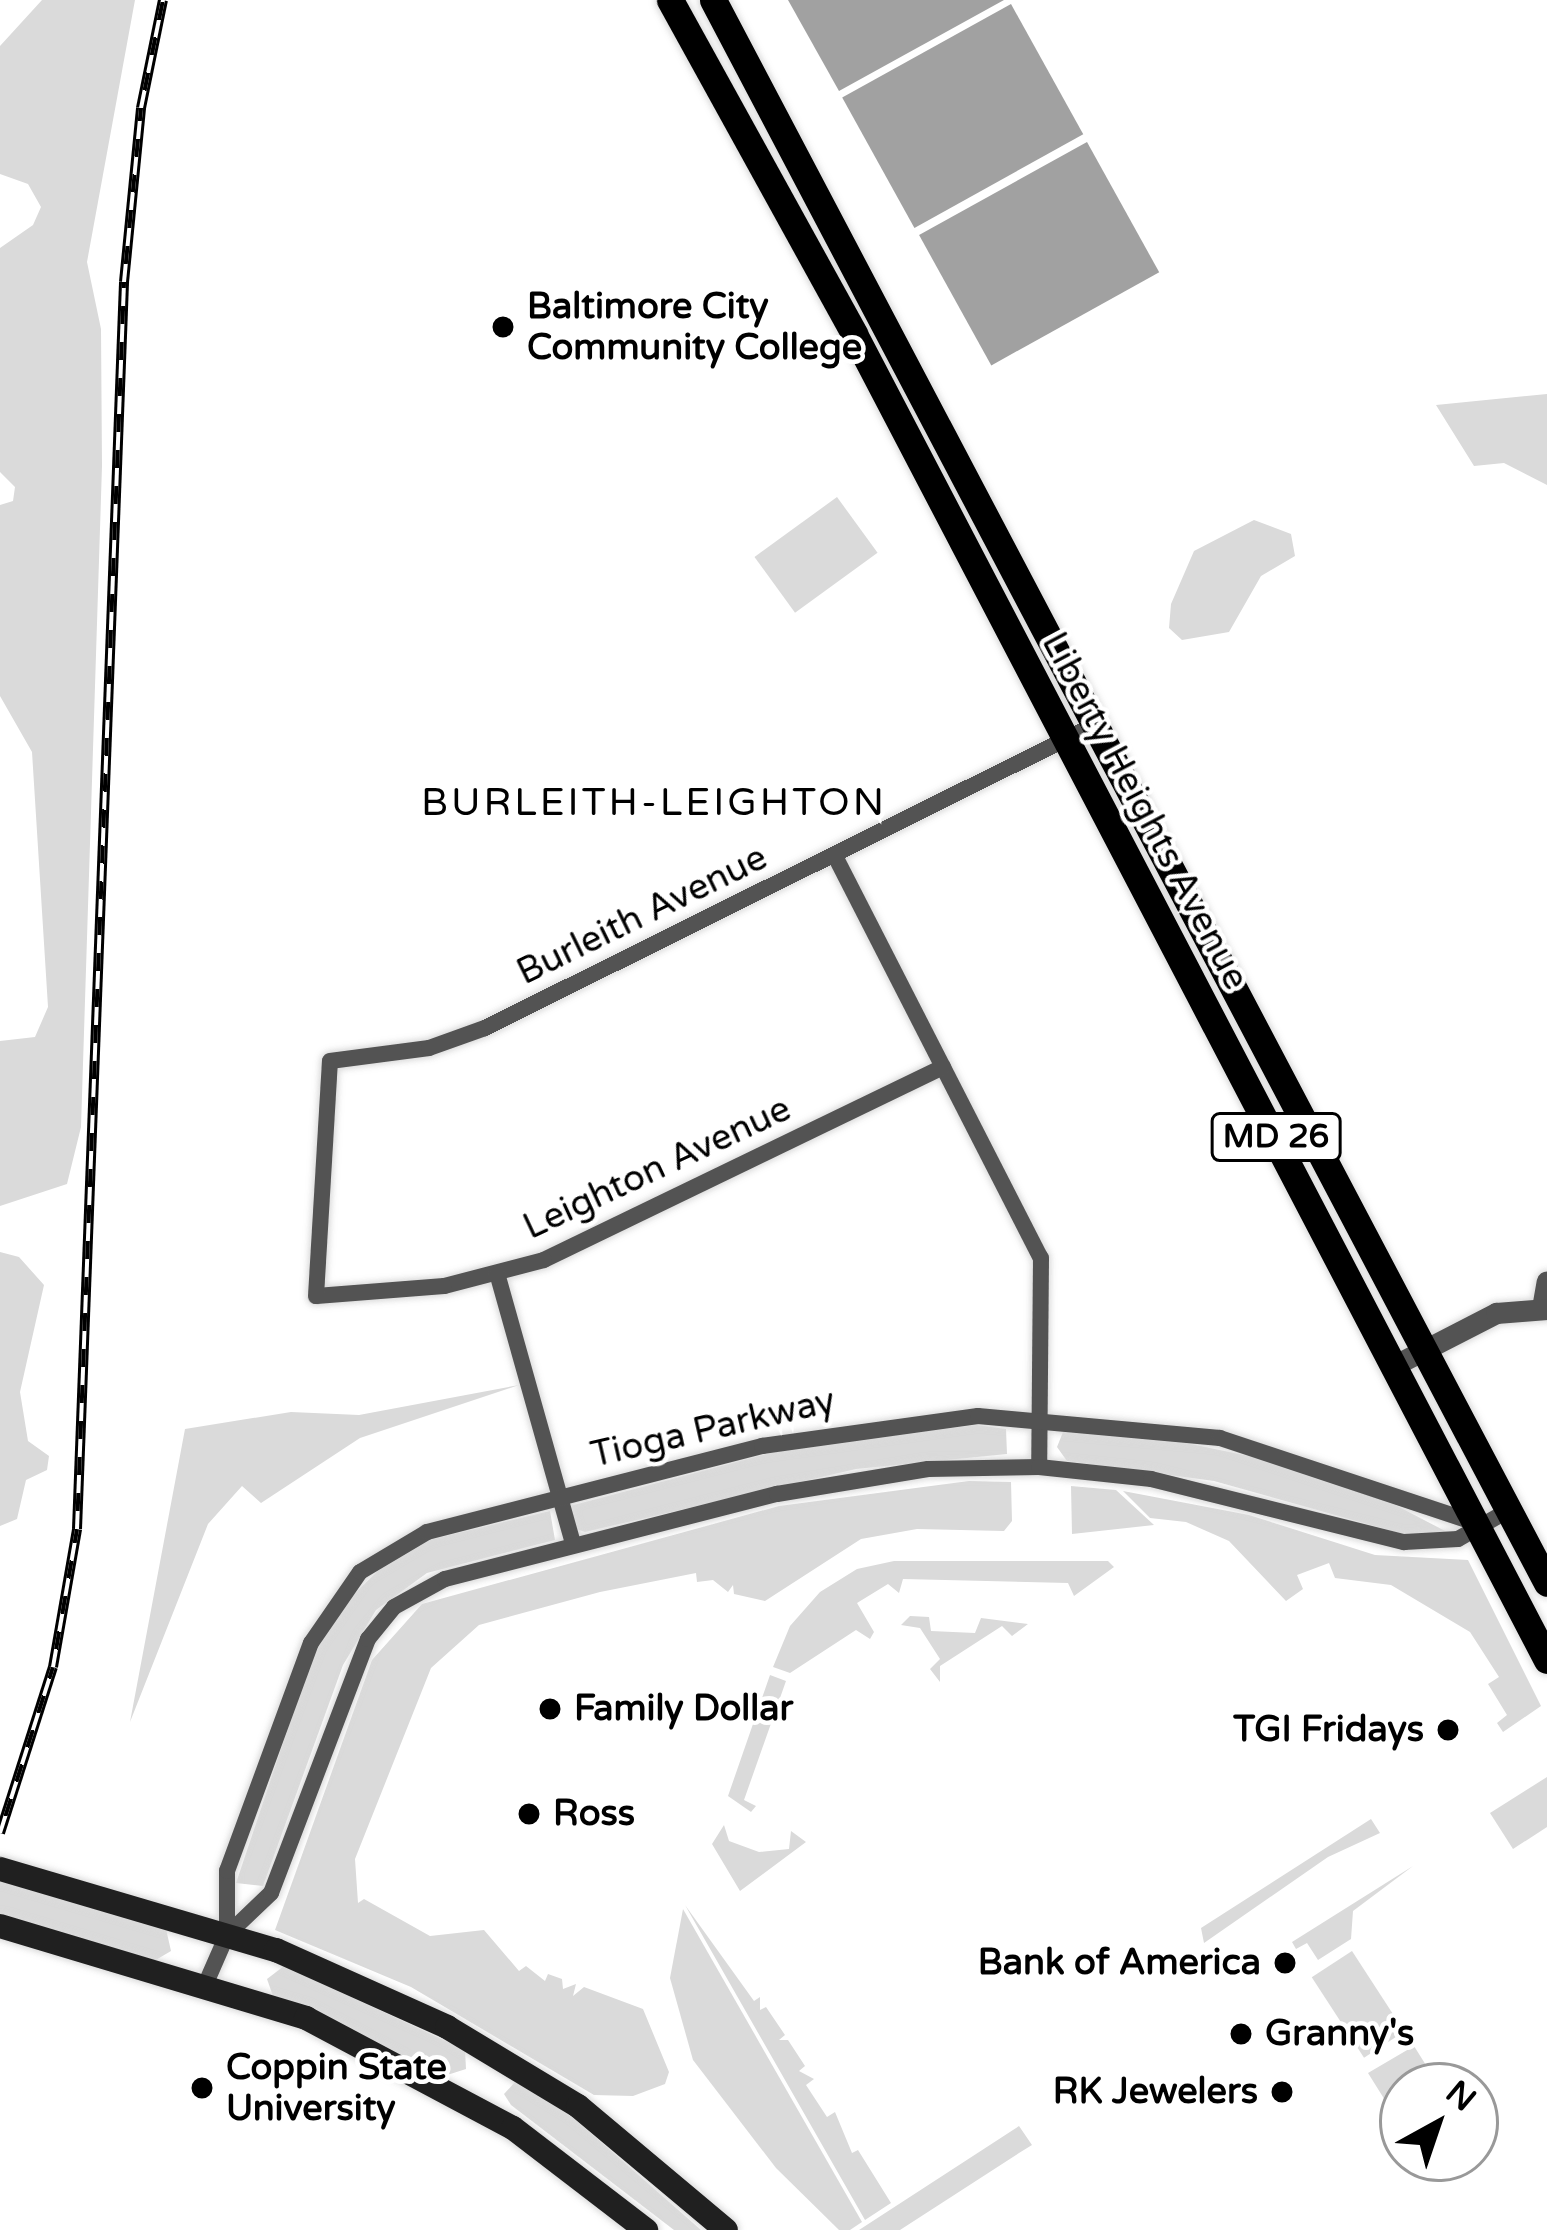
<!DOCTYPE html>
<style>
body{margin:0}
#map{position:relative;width:1547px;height:2230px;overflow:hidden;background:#fff;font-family:"Varela Round",sans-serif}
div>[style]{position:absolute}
.green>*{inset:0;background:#dadada;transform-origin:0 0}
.water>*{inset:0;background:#a1a1a1;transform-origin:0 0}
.roads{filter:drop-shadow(0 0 3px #dbdbdb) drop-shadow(0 0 3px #dbdbdb)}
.minor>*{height:16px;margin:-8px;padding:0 8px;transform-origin:8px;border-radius:8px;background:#535353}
.tertiary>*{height:21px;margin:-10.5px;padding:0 10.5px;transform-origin:10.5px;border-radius:10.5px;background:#535353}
.secondary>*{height:24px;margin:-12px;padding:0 12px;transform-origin:12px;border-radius:12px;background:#202020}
.primary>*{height:27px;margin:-13.5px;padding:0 13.5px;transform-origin:13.5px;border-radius:13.5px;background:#000}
.rail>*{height:10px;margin-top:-5px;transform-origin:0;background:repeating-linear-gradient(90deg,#fff 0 18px,#000 0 36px);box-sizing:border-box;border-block:3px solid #000}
.dots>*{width:33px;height:33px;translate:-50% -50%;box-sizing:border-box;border:6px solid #fff;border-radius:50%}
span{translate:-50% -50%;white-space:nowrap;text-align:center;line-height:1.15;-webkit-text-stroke:9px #fff;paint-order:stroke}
.shield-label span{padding:3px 9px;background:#fff;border:3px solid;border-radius:9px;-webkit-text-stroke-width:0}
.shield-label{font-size:33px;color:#000;font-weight:700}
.poi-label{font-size:36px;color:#000;font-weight:700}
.left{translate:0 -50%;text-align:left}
.right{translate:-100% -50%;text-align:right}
.street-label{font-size:36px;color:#000}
.neighbourhood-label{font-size:39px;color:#000;letter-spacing:3px}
.north{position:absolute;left:1379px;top:2062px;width:120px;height:120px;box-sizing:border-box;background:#fff;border:3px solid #999;border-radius:50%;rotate:40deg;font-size:33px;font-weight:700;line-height:48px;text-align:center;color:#000}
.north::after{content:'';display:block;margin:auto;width:42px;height:54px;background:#000;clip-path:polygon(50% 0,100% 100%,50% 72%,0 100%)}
</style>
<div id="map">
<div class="green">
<i style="clip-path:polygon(42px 0,135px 0,87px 262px,101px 329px,102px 466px,81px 1127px,67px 1184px,0 1206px,0 1041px,35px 1037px,48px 1007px,32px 752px,0 696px,0 505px,13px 501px,15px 487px,0 472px,0 248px,33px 225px,41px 207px,28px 184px,0 174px,0 46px)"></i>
<i style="clip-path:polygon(1547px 394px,1547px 485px,1504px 463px,1474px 466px,1436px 405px)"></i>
<i style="left:837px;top:497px;width:69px;height:102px;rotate:54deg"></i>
<i style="clip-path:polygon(1254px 520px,1291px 534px,1295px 556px,1261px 576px,1229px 632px,1182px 640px,1169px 628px,1171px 604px,1194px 551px)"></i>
<i style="clip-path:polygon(0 1252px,19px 1257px,44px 1285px,20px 1392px,28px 1441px,49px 1456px,47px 1470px,26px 1480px,17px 1519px,0 1526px)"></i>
<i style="clip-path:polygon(519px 1385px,360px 1438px,261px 1503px,242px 1486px,208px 1524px,130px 1722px,185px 1429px,291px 1412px,359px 1415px)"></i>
<i style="clip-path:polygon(977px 1425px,1006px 1429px,1007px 1454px,856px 1469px,585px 1532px,576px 1529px,570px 1506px,793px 1447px)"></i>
<i style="clip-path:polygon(1063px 1432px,1157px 1437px,1263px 1459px,1380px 1497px,1447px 1532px,1403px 1534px,1214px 1481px,1067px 1461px,1057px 1447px)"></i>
<i style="clip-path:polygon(969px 1481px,1011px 1482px,1012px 1521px,1004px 1531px,917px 1529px,861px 1539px,765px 1601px,734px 1594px,733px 1585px,728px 1592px,713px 1580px,697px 1582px,696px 1573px,600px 1592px,479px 1625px,431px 1668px,355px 1859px,358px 1903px,364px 1899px,430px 1936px,484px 1930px,519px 1971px,526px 1966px,545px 1981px,548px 1974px,562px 1979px,563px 1989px,576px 1984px,573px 1996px,584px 1987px,643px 2009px,669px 2072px,665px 2084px,633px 2096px,594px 2095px,411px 1987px,275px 1930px,372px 1660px,422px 1604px,779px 1506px)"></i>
<i style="clip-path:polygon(1071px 1486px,1116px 1490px,1154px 1525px,1072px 1534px)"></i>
<i style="clip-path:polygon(1123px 1491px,1249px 1515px,1375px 1555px,1468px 1560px,1541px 1706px,1503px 1732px,1497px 1723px,1507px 1715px,1488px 1684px,1499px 1677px,1470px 1632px,1391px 1585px,1335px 1578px,1329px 1563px,1297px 1575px,1303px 1589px,1286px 1601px,1229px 1541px,1186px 1522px,1150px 1518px)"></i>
<i style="clip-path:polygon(550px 1511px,555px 1540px,427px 1573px,376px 1610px,343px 1665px,263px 1886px,236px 1883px,312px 1657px,347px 1601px,384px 1565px,425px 1541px)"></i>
<i style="clip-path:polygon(894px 1561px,1108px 1561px,1114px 1567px,1074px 1596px,1068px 1583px,903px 1579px,899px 1593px,888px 1584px,857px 1603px,874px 1632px,870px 1639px,856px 1630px,790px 1673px,773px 1667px,790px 1626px,820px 1592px,857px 1569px)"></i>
<i style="clip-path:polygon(910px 1616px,929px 1617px,931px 1631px,975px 1633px,981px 1618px,1028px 1624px,1012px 1636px,1002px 1626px,940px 1666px,940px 1682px,930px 1669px,940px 1659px,920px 1628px,901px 1625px)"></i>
<i style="clip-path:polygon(770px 1675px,786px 1681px,744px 1800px,756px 1806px,751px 1812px,728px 1796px)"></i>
<i style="clip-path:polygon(1547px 1777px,1547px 1827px,1513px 1849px,1490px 1813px)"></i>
<i style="clip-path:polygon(1371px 1819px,1380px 1833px,1328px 1857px,1204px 1943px,1201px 1928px)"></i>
<i style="clip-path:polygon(724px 1825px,729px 1841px,759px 1852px,789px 1849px,791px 1831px,806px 1842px,740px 1891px,712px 1844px)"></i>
<i style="clip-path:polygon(1413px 1866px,1353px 1911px,1351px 1939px,1318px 1960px,1307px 1943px,1296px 1949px,1292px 1942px)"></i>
<i style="clip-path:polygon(0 1881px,166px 1929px,171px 1951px,154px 1961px,0 1917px)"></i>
<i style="clip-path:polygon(685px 1905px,754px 2001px,760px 1997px,760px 2010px,766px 2007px,785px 2035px,779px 2040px,788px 2040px,805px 2066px,799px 2071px,814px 2079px,806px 2085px,827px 2117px,835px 2112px,852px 2153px,858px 2150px,891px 2203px,865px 2220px)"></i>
<i style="clip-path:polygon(683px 1909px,862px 2222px,850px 2230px,839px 2230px,776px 2168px,693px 2060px,670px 1978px)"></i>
<i style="left:1352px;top:1951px;width:96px;height:48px;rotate:57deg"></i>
<i style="clip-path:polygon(284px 1966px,465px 2050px,466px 2069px,444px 2076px,273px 1996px,267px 1979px)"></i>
<i style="clip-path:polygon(1414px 2046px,1439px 2086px,1403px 2086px,1403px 2129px,1368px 2073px)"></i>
<i style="clip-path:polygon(516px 2081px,569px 2114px,701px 2230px,674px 2230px,511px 2105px,504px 2094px)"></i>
<i style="clip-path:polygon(1019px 2126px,1032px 2145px,1019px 2153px,900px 2230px,859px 2230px)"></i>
</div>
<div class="water">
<i style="clip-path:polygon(788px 0,1004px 0,839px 91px)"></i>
<i style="left:1011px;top:4px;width:149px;height:193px;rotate:61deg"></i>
<i style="left:1087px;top:142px;width:149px;height:192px;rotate:61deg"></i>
</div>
<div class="roads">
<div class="minor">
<i style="left:836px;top:858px;width:449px;rotate:62.9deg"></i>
<i style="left:1041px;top:1258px;width:209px;rotate:90.5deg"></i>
<i style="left:943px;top:1067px;width:443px;rotate:154.2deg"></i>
<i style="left:544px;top:1260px;width:103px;rotate:165.4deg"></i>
<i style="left:444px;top:1286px;width:128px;rotate:175.5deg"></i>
<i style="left:316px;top:1296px;width:235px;rotate:-86.6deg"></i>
<i style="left:330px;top:1061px;width:100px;rotate:-7.5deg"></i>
<i style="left:429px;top:1048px;width:59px;rotate:-19.7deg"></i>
<i style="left:485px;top:1028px;width:685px;rotate:-26.45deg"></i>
<i style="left:497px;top:1273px;width:281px;rotate:74.3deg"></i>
<i style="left:227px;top:1935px;width:61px;rotate:-43.7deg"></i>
<i style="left:271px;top:1893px;width:272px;rotate:-69.1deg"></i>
<i style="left:368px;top:1639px;width:41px;rotate:-50.9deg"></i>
<i style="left:394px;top:1607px;width:58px;rotate:-28.8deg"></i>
<i style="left:445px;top:1579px;width:343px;rotate:-14.4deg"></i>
<i style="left:777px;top:1494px;width:153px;rotate:-9.4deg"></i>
<i style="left:928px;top:1469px;width:111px;rotate:-1deg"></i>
<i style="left:1039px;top:1467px;width:113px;rotate:6.1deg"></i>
<i style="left:1151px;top:1479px;width:261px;rotate:14deg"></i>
<i style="left:1404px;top:1542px;width:54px;rotate:-3.2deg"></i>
<i style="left:1458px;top:1539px;width:59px;rotate:-29.6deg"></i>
<i style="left:206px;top:1983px;width:52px;rotate:-66.4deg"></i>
<i style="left:227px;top:1935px;width:64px;rotate:-90deg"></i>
<i style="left:227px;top:1871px;width:243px;rotate:-69.8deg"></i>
<i style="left:311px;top:1643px;width:86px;rotate:-55.4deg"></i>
<i style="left:360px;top:1572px;width:78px;rotate:-30.8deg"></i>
<i style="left:427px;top:1532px;width:346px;rotate:-14.4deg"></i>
<i style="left:762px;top:1446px;width:218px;rotate:-7.9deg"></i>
<i style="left:978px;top:1416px;width:243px;rotate:5.2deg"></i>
<i style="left:1220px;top:1438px;width:269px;rotate:18.4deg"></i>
</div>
<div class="tertiary">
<i style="left:1542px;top:1308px;width:27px;rotate:-80deg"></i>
<i style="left:1395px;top:1365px;width:114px;rotate:-27.2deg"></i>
<i style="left:1496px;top:1313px;width:51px;rotate:-4.5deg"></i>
</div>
<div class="secondary">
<i style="left:0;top:1869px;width:288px;rotate:16.4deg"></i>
<i style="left:276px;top:1950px;width:188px;rotate:24.2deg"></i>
<i style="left:447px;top:2027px;width:153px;rotate:31.1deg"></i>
<i style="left:578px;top:2106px;width:193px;rotate:40deg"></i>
<i style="left:0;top:1926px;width:320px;rotate:16.7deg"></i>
<i style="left:306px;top:2018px;width:234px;rotate:28deg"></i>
<i style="left:513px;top:2128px;width:168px;rotate:37.5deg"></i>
</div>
<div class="primary">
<i style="left:670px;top:0;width:381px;rotate:61.1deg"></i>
<i style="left:854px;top:334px;width:1496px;rotate:62.41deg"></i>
<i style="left:713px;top:0;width:1789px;rotate:62.22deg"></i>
</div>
</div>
<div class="rail">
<i style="left:0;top:1833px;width:174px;rotate:-72.3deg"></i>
<i style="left:53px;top:1667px;width:140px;rotate:-80.1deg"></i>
<i style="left:77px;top:1529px;width:1248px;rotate:-87.84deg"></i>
<i style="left:124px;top:282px;width:175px;rotate:-84.4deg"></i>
<i style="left:141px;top:108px;width:110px;rotate:-78.5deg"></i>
</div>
<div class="dots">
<i style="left:503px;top:327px;background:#000"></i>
<i style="left:550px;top:1709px;background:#000"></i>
<i style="left:1448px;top:1730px;background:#000"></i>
<i style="left:529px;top:1814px;background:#000"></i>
<i style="left:1285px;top:1963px;background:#000"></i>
<i style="left:1241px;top:2034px;background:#000"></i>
<i style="left:202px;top:2088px;background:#000"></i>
<i style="left:1282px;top:2092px;background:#000"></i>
</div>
<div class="shield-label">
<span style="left:1276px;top:1137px">MD 26</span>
</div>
<div class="poi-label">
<span class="left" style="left:527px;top:327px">Baltimore City<br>Community College</span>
<span class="left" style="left:574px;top:1709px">Family Dollar</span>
<span class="right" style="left:1424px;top:1730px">TGI Fridays</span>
<span class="left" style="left:553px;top:1814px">Ross</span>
<span class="right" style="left:1261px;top:1963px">Bank of America</span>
<span class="left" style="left:1265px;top:2034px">Granny's</span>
<span class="left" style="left:226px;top:2088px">Coppin State<br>University</span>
<span class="right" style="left:1258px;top:2092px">RK Jewelers</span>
</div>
<div class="street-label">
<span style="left:1145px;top:811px;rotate:62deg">Liberty Heights Avenue</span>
<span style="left:642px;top:915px;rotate:-26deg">Burleith Avenue</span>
<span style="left:657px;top:1168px;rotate:-25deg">Leighton Avenue</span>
<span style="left:713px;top:1428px;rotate:-13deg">Tioga Parkway</span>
</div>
<div class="neighbourhood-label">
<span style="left:654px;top:803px">BURLEITH-LEIGHTON</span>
</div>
<div class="north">N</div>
</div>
